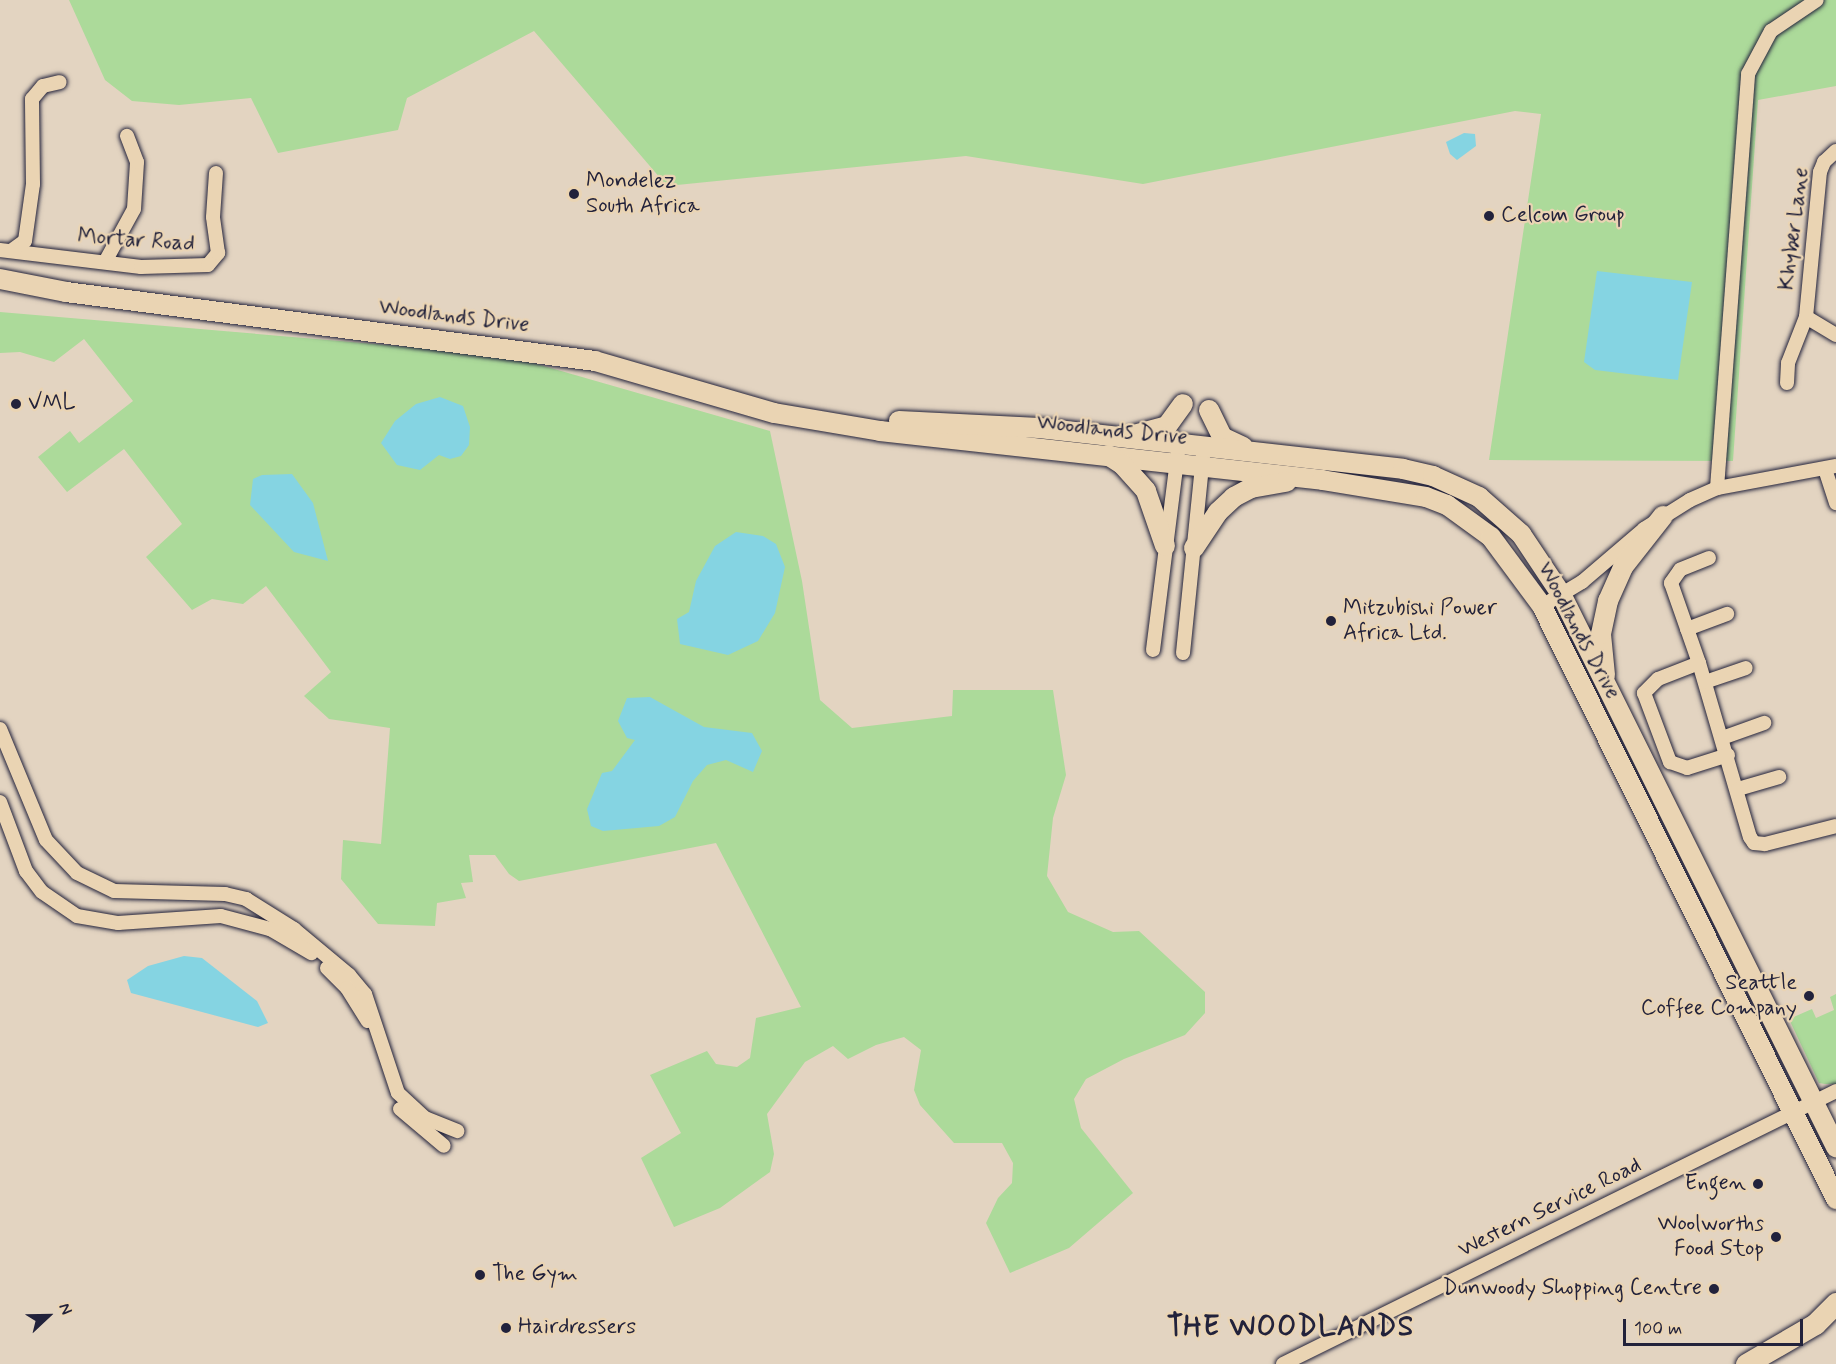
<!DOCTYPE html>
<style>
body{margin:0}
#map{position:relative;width:1836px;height:1364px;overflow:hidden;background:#e3d4c1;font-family:Mynerve,sans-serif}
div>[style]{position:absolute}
.green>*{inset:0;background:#acda9a}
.water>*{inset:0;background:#85d4e2}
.roads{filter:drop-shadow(0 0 2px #22223b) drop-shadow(0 0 2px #22223b)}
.street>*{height:14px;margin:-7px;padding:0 7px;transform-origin:7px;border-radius:7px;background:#ead4b3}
.secondary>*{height:20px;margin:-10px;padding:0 10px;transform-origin:10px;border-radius:10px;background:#ead4b3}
.primary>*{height:21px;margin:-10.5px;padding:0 10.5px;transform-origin:10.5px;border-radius:10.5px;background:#ead4b3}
.dots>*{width:16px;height:16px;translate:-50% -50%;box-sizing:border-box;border:3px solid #ead4b3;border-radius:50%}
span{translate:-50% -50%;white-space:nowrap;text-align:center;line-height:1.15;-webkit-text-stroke:4.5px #ead4b3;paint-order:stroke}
.poi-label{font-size:22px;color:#22223b}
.left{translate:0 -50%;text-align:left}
.right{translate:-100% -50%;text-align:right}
.street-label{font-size:22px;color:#22223b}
.district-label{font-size:28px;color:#22223b;font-weight:700;letter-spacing:1.5px}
.north{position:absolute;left:18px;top:1286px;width:60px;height:60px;-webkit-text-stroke:4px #ead4b3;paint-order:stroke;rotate:68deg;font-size:16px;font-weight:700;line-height:24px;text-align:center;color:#22223b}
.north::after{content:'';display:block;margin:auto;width:21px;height:27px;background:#22223b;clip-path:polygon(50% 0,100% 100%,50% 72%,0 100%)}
.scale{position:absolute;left:1623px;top:1319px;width:180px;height:27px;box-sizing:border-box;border:3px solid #22223b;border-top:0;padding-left:8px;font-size:18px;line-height:21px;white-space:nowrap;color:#22223b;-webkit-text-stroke:4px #ead4b3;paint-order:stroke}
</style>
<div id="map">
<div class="green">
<i style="clip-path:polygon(69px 0,1836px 0,1836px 86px,1758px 100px,1733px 461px,1489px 460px,1541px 114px,1515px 111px,1143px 184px,966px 156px,667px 186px,534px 31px,407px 98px,398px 130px,278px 153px,251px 98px,179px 105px,132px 101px,105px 80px)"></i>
<i style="clip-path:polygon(0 312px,505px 355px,770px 431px,802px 581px,820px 700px,852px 728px,952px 716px,953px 690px,1053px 690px,1066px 775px,1053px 818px,1047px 876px,1068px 912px,1113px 932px,1139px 931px,1205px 992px,1205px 1013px,1185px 1035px,1124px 1059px,1086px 1079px,1074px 1099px,1081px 1128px,1133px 1193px,1069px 1248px,1010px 1273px,986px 1223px,998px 1198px,1012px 1183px,1013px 1163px,1002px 1143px,954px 1143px,920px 1105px,914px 1090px,921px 1050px,904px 1037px,876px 1045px,848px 1059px,833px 1046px,805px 1062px,767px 1114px,774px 1154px,770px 1172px,720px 1208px,674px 1227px,641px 1158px,681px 1133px,650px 1075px,707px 1051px,716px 1064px,737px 1067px,750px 1058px,756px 1018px,801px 1007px,716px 843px,519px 881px,509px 874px,495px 855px,469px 855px,473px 882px,461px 883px,466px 898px,437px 903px,435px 926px,378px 924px,341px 879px,343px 840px,381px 844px,390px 728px,329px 719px,304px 696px,331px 672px,266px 586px,243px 604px,212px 599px,192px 610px,146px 557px,182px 524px,124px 449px,67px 492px,38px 457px,70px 431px,79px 443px,133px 401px,84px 339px,54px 362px,20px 352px,0 353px)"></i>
<i style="clip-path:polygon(1836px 994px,1836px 1084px,1825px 1084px,1819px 1083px,1789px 1019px,1812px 1009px,1816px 1018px,1834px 1010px,1830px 997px)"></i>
</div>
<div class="water">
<i style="clip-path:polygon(1464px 133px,1475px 134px,1476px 146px,1457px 160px,1450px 154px,1446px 142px)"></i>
<i style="clip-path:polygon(1597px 271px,1692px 282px,1678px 380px,1595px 370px,1584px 362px)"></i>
<i style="clip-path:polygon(440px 397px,463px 406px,470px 427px,469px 445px,461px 456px,450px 459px,439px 455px,420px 470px,397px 465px,381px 443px,395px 421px,416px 404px)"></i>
<i style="clip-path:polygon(292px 474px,313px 503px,328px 561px,294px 552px,250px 505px,253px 479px,262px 475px)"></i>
<i style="clip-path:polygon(736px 532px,763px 536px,776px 544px,785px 567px,775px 613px,758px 641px,728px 655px,680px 644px,677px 619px,689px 612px,696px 581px,715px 546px)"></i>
<i style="clip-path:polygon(650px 697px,704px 727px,752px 733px,762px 751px,753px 772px,726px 760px,707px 765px,693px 781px,675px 817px,659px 826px,603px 831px,591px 826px,587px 809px,602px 773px,612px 771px,635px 740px,627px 738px,618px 721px,627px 698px)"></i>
<i style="clip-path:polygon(184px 956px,202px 958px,257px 1001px,268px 1023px,258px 1027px,131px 993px,127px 980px,148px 966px)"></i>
</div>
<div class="roads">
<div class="street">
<i style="left:0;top:250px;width:142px;rotate:6.9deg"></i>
<i style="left:141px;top:267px;width:67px;rotate:-1.7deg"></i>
<i style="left:208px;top:265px;width:16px;rotate:-50deg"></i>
<i style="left:218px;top:253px;width:36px;rotate:-98deg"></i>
<i style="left:213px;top:217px;width:44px;rotate:-86.1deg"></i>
<i style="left:11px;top:251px;width:17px;rotate:-36deg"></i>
<i style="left:25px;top:241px;width:58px;rotate:-82deg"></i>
<i style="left:33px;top:184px;width:85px;rotate:-90.7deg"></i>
<i style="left:32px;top:99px;width:17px;rotate:-50deg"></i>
<i style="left:43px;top:86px;width:17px;rotate:-13deg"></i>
<i style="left:105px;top:262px;width:60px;rotate:-61.3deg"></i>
<i style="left:134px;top:209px;width:47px;rotate:-86.3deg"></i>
<i style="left:137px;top:162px;width:28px;rotate:-111deg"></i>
<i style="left:1806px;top:317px;width:35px;rotate:31deg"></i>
<i style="left:1787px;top:383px;width:20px;rotate:-87deg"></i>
<i style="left:1788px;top:363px;width:49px;rotate:-68.6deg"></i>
<i style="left:1806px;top:317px;width:146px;rotate:-84.5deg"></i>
<i style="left:1820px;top:172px;width:11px;rotate:-68deg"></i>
<i style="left:1824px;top:162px;width:16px;rotate:-43deg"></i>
<i style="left:1825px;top:469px;width:36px;rotate:72deg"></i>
<i style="left:1717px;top:488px;width:415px;rotate:-85.7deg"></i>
<i style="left:1748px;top:74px;width:49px;rotate:-61.9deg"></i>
<i style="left:1771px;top:31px;width:55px;rotate:-34deg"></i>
<i style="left:1709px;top:558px;width:31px;rotate:158deg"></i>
<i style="left:1680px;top:570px;width:16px;rotate:125deg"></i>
<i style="left:1671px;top:583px;width:85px;rotate:70.7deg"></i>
<i style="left:1699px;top:663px;width:181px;rotate:73.7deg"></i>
<i style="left:1750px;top:837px;width:7px;rotate:56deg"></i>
<i style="left:1754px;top:843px;width:11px;rotate:5deg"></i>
<i style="left:1765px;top:844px;width:73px;rotate:-14.2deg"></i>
<i style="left:1542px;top:606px;width:47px;rotate:-31deg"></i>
<i style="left:1582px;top:582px;width:82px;rotate:-40.5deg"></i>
<i style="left:1644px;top:529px;width:54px;rotate:-32.2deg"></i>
<i style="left:1690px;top:500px;width:30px;rotate:-24deg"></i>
<i style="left:1717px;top:488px;width:121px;rotate:-10.5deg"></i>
<i style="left:1687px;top:629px;width:43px;rotate:-20.6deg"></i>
<i style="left:1153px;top:650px;width:207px;rotate:-82.8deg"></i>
<i style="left:1183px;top:653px;width:206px;rotate:-84.2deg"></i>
<i style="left:1699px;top:663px;width:44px;rotate:158.7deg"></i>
<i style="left:1658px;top:679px;width:20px;rotate:135deg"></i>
<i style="left:1644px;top:693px;width:74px;rotate:69.4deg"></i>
<i style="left:1670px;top:762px;width:18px;rotate:19deg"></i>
<i style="left:1687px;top:768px;width:43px;rotate:-17.6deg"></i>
<i style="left:1705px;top:682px;width:43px;rotate:-18.9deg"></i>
<i style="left:0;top:729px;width:120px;rotate:67.5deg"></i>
<i style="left:46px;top:840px;width:45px;rotate:46.8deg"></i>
<i style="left:77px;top:873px;width:41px;rotate:25.9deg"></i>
<i style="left:114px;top:891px;width:111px;rotate:1.5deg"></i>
<i style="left:225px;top:894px;width:22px;rotate:13deg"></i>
<i style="left:246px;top:899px;width:57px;rotate:32deg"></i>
<i style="left:294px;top:929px;width:72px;rotate:39.9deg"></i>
<i style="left:349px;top:975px;width:25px;rotate:50deg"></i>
<i style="left:365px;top:994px;width:104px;rotate:71.6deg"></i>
<i style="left:398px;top:1093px;width:37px;rotate:43deg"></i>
<i style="left:425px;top:1118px;width:35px;rotate:22deg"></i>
<i style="left:1722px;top:738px;width:45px;rotate:-19.7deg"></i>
<i style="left:1738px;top:789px;width:43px;rotate:-16.3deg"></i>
<i style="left:0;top:802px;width:74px;rotate:69.4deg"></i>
<i style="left:26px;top:871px;width:26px;rotate:53deg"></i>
<i style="left:42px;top:892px;width:42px;rotate:34.4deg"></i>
<i style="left:77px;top:916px;width:42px;rotate:9.7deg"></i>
<i style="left:118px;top:923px;width:103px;rotate:-3.9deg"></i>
<i style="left:221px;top:916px;width:51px;rotate:14.9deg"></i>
<i style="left:270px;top:929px;width:48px;rotate:30.3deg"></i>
<i style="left:327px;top:968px;width:28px;rotate:45deg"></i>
<i style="left:347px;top:988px;width:39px;rotate:58deg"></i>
<i style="left:400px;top:1109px;width:57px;rotate:40.1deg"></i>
<i style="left:1283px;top:1364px;width:617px;rotate:-26.27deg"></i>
</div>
<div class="secondary">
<i style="left:0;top:279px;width:67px;rotate:11.1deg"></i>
<i style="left:66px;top:292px;width:533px;rotate:7.43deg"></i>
<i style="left:595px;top:361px;width:186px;rotate:16.2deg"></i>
<i style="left:774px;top:413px;width:108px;rotate:9.6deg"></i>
<i style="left:880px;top:431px;width:445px;rotate:6.3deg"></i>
<i style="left:1322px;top:480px;width:105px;rotate:9.3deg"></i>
<i style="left:1426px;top:497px;width:22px;rotate:21deg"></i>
<i style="left:1447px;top:505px;width:54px;rotate:36deg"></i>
<i style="left:1491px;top:537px;width:86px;rotate:53.5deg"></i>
<i style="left:1542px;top:606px;width:662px;rotate:63.63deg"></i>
<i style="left:1209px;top:410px;width:30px;rotate:64deg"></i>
<i style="left:1222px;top:437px;width:23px;rotate:25deg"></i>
<i style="left:899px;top:421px;width:140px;rotate:2.9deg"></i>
<i style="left:1039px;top:428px;width:366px;rotate:6.4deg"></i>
<i style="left:1403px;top:469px;width:31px;rotate:13deg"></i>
<i style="left:1433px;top:476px;width:51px;rotate:24.5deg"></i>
<i style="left:1479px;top:497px;width:56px;rotate:41.4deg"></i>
<i style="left:1521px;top:534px;width:72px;rotate:56.3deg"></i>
<i style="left:1561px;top:594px;width:618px;rotate:63.56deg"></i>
<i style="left:1134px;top:435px;width:34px;rotate:-15deg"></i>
<i style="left:1167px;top:426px;width:27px;rotate:-54deg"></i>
<i style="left:1108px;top:455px;width:17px;rotate:33deg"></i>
<i style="left:1122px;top:464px;width:36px;rotate:48deg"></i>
<i style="left:1146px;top:491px;width:58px;rotate:70.9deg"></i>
<i style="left:1194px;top:548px;width:43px;rotate:-56.3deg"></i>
<i style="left:1218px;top:512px;width:22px;rotate:-43deg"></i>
<i style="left:1234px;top:497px;width:19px;rotate:-28deg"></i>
<i style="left:1251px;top:488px;width:36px;rotate:-10deg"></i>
<i style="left:1605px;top:675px;width:41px;rotate:-95.6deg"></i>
<i style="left:1601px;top:634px;width:34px;rotate:-78deg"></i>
<i style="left:1608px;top:601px;width:37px;rotate:-66deg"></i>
<i style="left:1623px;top:567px;width:65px;rotate:-51.9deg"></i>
</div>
<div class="primary">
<i style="left:1746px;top:1364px;width:80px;rotate:-30.1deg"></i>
<i style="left:1815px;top:1324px;width:30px;rotate:-45deg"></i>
</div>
</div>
<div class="dots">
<i style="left:574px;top:194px;background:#22223b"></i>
<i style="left:1489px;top:216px;background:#22223b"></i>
<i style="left:16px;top:404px;background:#22223b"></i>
<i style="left:1331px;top:621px;background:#22223b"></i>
<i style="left:1809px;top:996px;background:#22223b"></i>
<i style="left:1758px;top:1184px;background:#22223b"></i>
<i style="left:1776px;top:1237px;background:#22223b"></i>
<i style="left:480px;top:1275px;background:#22223b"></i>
<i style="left:1714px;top:1289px;background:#22223b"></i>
<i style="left:506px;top:1328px;background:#22223b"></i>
</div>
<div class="poi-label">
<span class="left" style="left:586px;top:194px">Mondelez<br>South Africa</span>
<span class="left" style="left:1501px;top:216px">Celcom Group</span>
<span class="left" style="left:28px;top:404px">VML</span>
<span class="left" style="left:1343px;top:621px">Mitzubishi Power<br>Africa Ltd.</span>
<span class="right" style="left:1797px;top:996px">Seattle<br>Coffee Company</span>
<span class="right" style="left:1746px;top:1184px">Engen</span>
<span class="right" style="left:1764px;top:1237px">Woolworths<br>Food Stop</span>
<span class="left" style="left:492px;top:1275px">The Gym</span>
<span class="right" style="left:1702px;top:1289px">Dunwoody Shopping Centre</span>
<span class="left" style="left:518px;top:1328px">Hairdressers</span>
</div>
<div class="street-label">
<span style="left:1795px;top:229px;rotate:-83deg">Khyber Lane</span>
<span style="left:136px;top:241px;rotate:4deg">Mortar Road</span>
<span style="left:454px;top:317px;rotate:7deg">Woodlands Drive</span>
<span style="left:1112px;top:431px;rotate:6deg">Woodlands Drive</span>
<span style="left:1578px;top:631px;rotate:62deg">Woodlands Drive</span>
<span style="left:1550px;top:1208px;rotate:-26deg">Western Service Road</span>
</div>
<div class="district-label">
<span style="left:1291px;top:1328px">THE WOODLANDS</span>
</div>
<div class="north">N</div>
<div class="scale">100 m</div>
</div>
